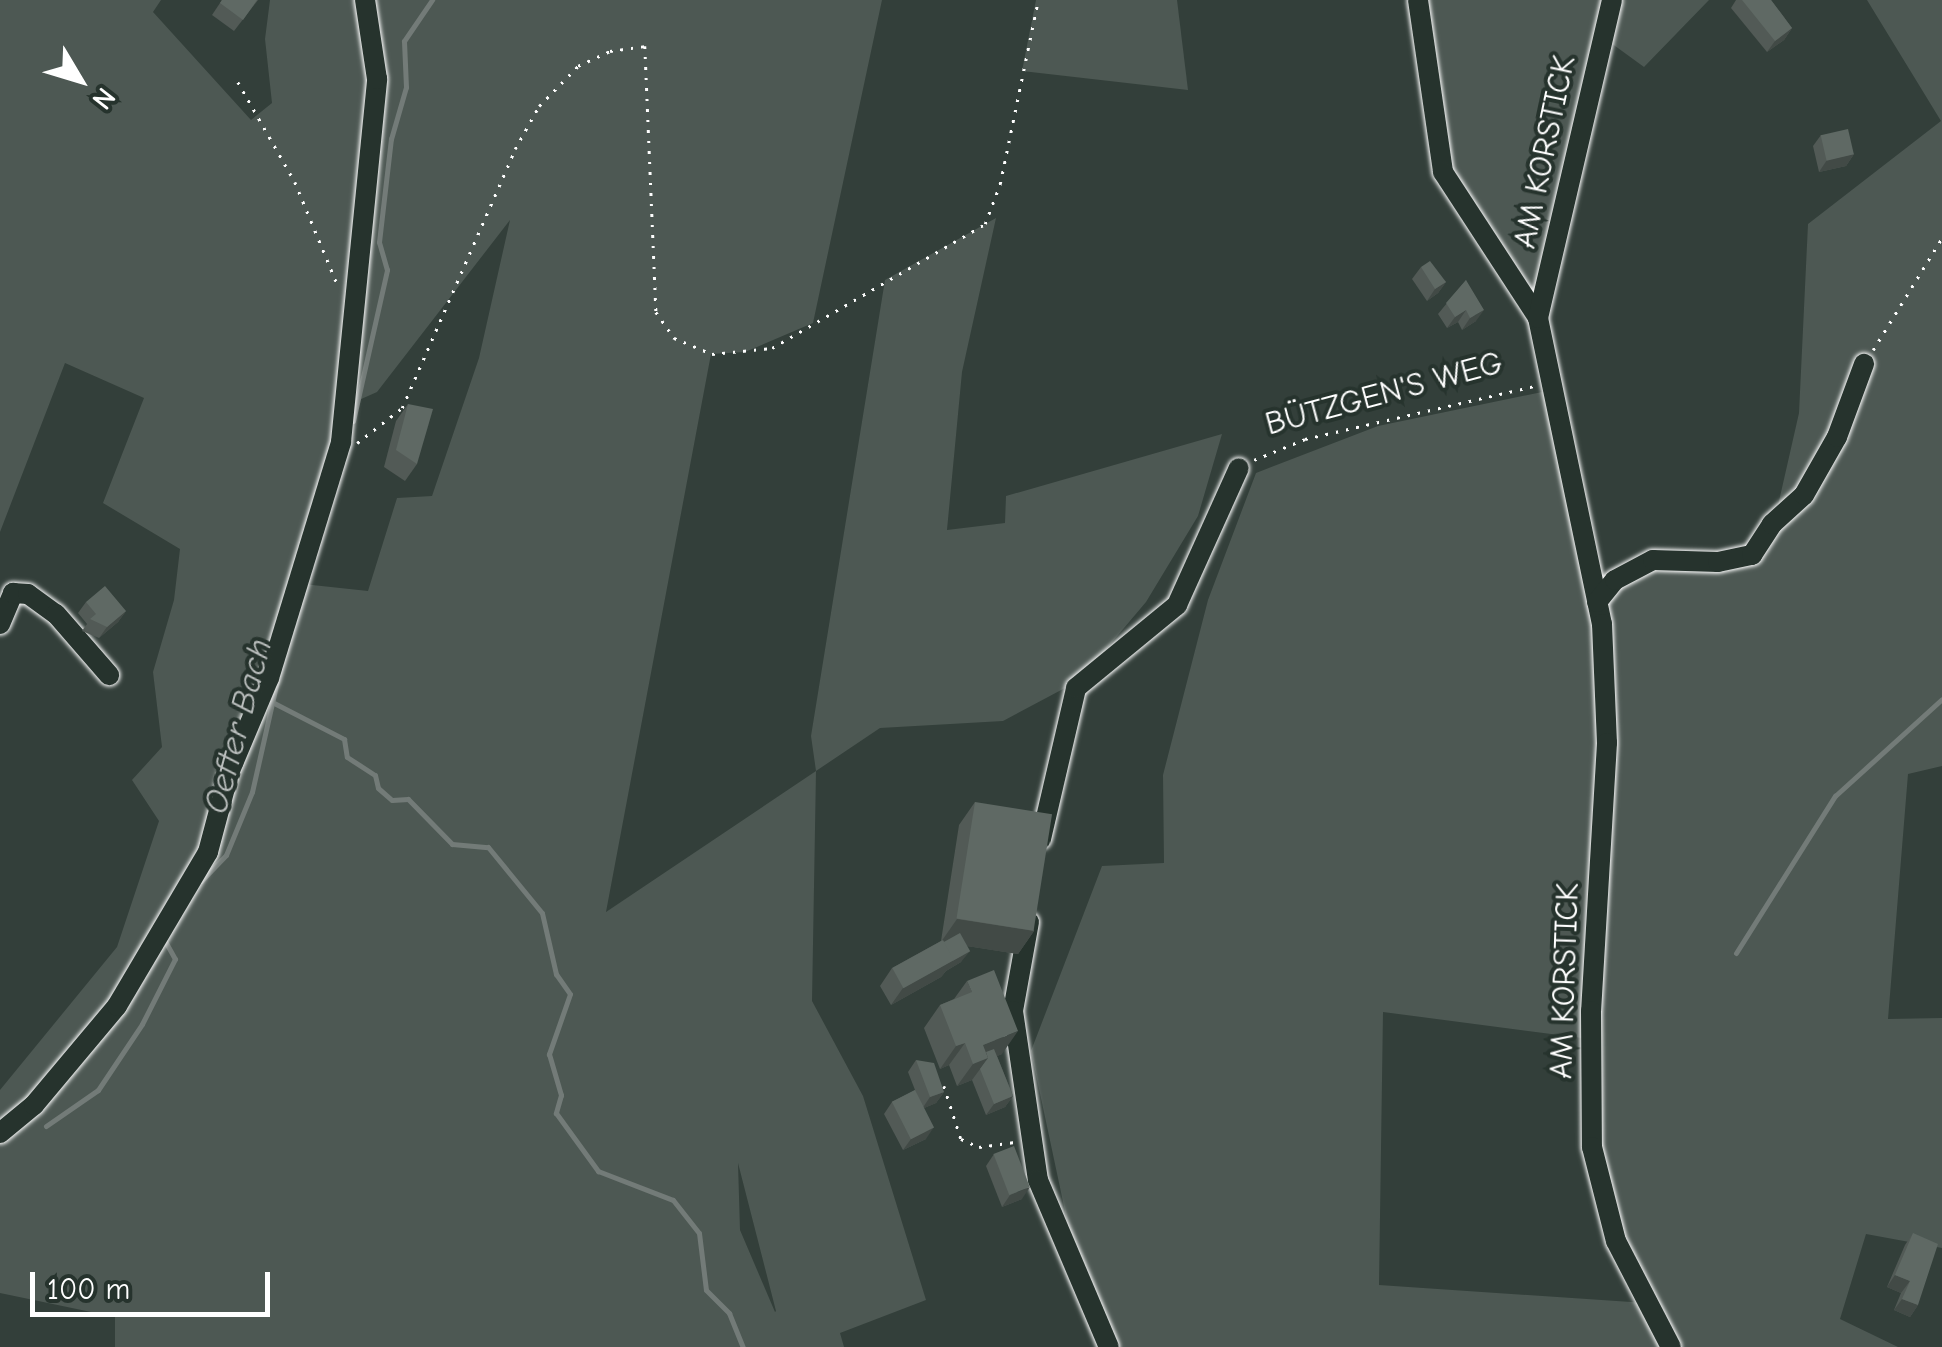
<!DOCTYPE html>
<meta charset="utf-8">
<style>
body{margin:0}
#map{position:relative;width:1942px;height:1347px;overflow:hidden;background:#333f3a;font-family:"Comic Neue",sans-serif}
div>[style]{position:absolute}
.green>*{inset:0;background:#4d5853}
.stream>*{height:5px;margin:-2.5px;padding:0 2.5px;transform-origin:2.5px;border-radius:2.5px;background:#737b78}
.path>*{height:2.5px;margin-top:-1.25px;transform-origin:0;background:repeating-linear-gradient(90deg,#fff 0 2.5px,transparent 0 10.5px)}
.roads{filter:drop-shadow(0 0 2px #fff) drop-shadow(0 0 2px #fff)}
.minor>*{height:20px;margin:-10px;padding:0 10px;transform-origin:10px;border-radius:10px;background:#26332d}
.wall>*{inset:0;background:#525a56}
.shaded-wall>*{inset:0;background:#424a46}
.building>*{inset:0;background:#5f6964;transform-origin:0 0}
span{translate:-50% -50%;white-space:nowrap;text-align:center;line-height:1.15;-webkit-text-stroke:8px #26332d;paint-order:stroke}
.street-label{font-size:32px;color:#fff}
.water-label{font-size:35px;color:#b9bdbc;font-style:italic}
.north{position:absolute;left:30px;top:30px;width:100px;height:100px;-webkit-text-stroke:8px #26332d;paint-order:stroke;rotate:128deg;font-size:28px;font-weight:700;line-height:40px;text-align:center;color:#fff}
.north::after{content:'';display:block;margin:auto;width:35px;height:45px;background:#fff;clip-path:polygon(50% 0,100% 100%,50% 72%,0 100%)}
.scale{position:absolute;left:30px;top:1272px;width:240px;height:45px;box-sizing:border-box;border:5px solid #fff;border-top:0;padding-left:12px;font-size:30px;line-height:35px;white-space:nowrap;color:#fff;-webkit-text-stroke:8px #26332d;paint-order:stroke}
</style>
<div id="map">
<div class="green">
<i style="clip-path:polygon(evenodd,0 0,161px 0,153px 12px,251px 120px,272px 103px,265px 39px,270px 0,882px 0,813px 323px,745px 352px,711px 354px,606px 912px,816px 771px,811px 736px,885px 280px,996px 218px,962px 372px,947px 530px,1005px 523px,1006px 496px,1222px 434px,1198px 516px,1146px 602px,1080px 680px,1003px 721px,880px 728px,816px 771px,812px 1001px,863px 1096px,926px 1300px,840px 1333px,844px 1347px,115px 1347px,115px 1317px,0 1293px,0 1090px,117px 947px,159px 821px,132px 780px,162px 747px,153px 672px,174px 600px,180px 549px,103px 503px,144px 398px,65px 363px,0 532px,0 0,510px 220px,479px 358px,432px 496px,397px 498px,368px 591px,303px 584px,341px 408px,377px 392px,510px 220px,0 0,738px 1163px,776px 1311px,775px 1312px,740px 1230px,738px 1163px)"></i>
<i style="clip-path:polygon(1036px 0,1177px 0,1188px 90px,1022px 71px)"></i>
<i style="clip-path:polygon(1418px 0,1709px 0,1644px 67px,1600px 35px,1538px 317px,1443px 171px)"></i>
<i style="clip-path:polygon(evenodd,1867px 0,1942px 0,1942px 766px,1908px 774px,1888px 1019px,1942px 1018px,1942px 1248px,1866px 1234px,1840px 1319px,1898px 1347px,1114px 1347px,1072px 1244px,1031px 1051px,1102px 866px,1164px 863px,1163px 775px,1208px 600px,1256px 473px,1378px 426px,1547px 391px,1597px 602px,1632px 569px,1743px 560px,1777px 510px,1799px 413px,1808px 224px,1941px 121px,1867px 0,1383px 1012px,1590px 1039px,1601px 1194px,1646px 1303px,1379px 1285px,1383px 1012px)"></i>
</div>
<div class="stream">
<i style="left:353px;top:421px;width:155px;rotate:-77.3deg"></i>
<i style="left:387px;top:270px;width:29px;rotate:-106deg"></i>
<i style="left:379px;top:242px;width:104px;rotate:-83.4deg"></i>
<i style="left:391px;top:139px;width:54px;rotate:-73.9deg"></i>
<i style="left:406px;top:87px;width:46px;rotate:-92.5deg"></i>
<i style="left:404px;top:41px;width:50px;rotate:-55.7deg"></i>
<i style="left:274px;top:703px;width:79px;rotate:27.2deg"></i>
<i style="left:344px;top:739px;width:18px;rotate:81deg"></i>
<i style="left:347px;top:757px;width:33px;rotate:33deg"></i>
<i style="left:375px;top:775px;width:13px;rotate:77deg"></i>
<i style="left:378px;top:788px;width:18px;rotate:41deg"></i>
<i style="left:392px;top:800px;width:16px;rotate:-4deg"></i>
<i style="left:408px;top:799px;width:63px;rotate:45.6deg"></i>
<i style="left:452px;top:844px;width:36px;rotate:5deg"></i>
<i style="left:488px;top:847px;width:85px;rotate:50.7deg"></i>
<i style="left:542px;top:913px;width:63px;rotate:77.1deg"></i>
<i style="left:556px;top:974px;width:24px;rotate:55deg"></i>
<i style="left:570px;top:994px;width:64px;rotate:109.3deg"></i>
<i style="left:549px;top:1054px;width:43px;rotate:73.7deg"></i>
<i style="left:561px;top:1095px;width:19px;rotate:106deg"></i>
<i style="left:556px;top:1113px;width:72px;rotate:54.1deg"></i>
<i style="left:598px;top:1171px;width:80px;rotate:21.1deg"></i>
<i style="left:673px;top:1200px;width:42px;rotate:51.8deg"></i>
<i style="left:699px;top:1233px;width:57px;rotate:83deg"></i>
<i style="left:706px;top:1290px;width:33px;rotate:45deg"></i>
<i style="left:729px;top:1313px;width:37px;rotate:68deg"></i>
<i style="left:201px;top:881px;width:36px;rotate:-46deg"></i>
<i style="left:226px;top:855px;width:68px;rotate:-67.6deg"></i>
<i style="left:252px;top:792px;width:114px;rotate:-77.3deg"></i>
<i style="left:1736px;top:953px;width:186px;rotate:-57.8deg"></i>
<i style="left:1835px;top:796px;width:144px;rotate:-42.2deg"></i>
<i style="left:46px;top:1126px;width:63px;rotate:-34.7deg"></i>
<i style="left:98px;top:1090px;width:79px;rotate:-56.3deg"></i>
<i style="left:142px;top:1024px;width:73px;rotate:-63.1deg"></i>
<i style="left:175px;top:959px;width:21px;rotate:-119deg"></i>
</div>
<div class="path">
<i style="left:238px;top:82px;width:115px;rotate:60.3deg"></i>
<i style="left:295px;top:182px;width:113px;rotate:67.5deg"></i>
<i style="left:1873px;top:350px;width:132px;rotate:-58.4deg"></i>
<i style="left:357px;top:443px;width:57px;rotate:-37.9deg"></i>
<i style="left:402px;top:408px;width:283px;rotate:-66.4deg"></i>
<i style="left:515px;top:149px;width:49px;rotate:-60.8deg"></i>
<i style="left:539px;top:106px;width:56px;rotate:-45.7deg"></i>
<i style="left:578px;top:66px;width:35px;rotate:-25deg"></i>
<i style="left:610px;top:51px;width:35px;rotate:-8deg"></i>
<i style="left:645px;top:46px;width:266px;rotate:87.6deg"></i>
<i style="left:656px;top:312px;width:32px;rotate:55deg"></i>
<i style="left:674px;top:338px;width:41px;rotate:22.8deg"></i>
<i style="left:712px;top:354px;width:60px;rotate:-5.7deg"></i>
<i style="left:772px;top:348px;width:246px;rotate:-30.2deg"></i>
<i style="left:985px;top:224px;width:43px;rotate:-69.4deg"></i>
<i style="left:1000px;top:184px;width:188px;rotate:-78.3deg"></i>
<i style="left:1254px;top:460px;width:55px;rotate:-22.4deg"></i>
<i style="left:1305px;top:439px;width:236px;rotate:-13deg"></i>
<i style="left:944px;top:1086px;width:56px;rotate:72.2deg"></i>
<i style="left:961px;top:1139px;width:20px;rotate:24deg"></i>
<i style="left:979px;top:1147px;width:36px;rotate:-8deg"></i>
</div>
<div class="roads">
<div class="minor">
<i style="left:1418px;top:0;width:174px;rotate:81.7deg"></i>
<i style="left:1443px;top:172px;width:174px;rotate:56.9deg"></i>
<i style="left:1538px;top:318px;width:313px;rotate:78.2deg"></i>
<i style="left:1602px;top:624px;width:119px;rotate:87.6deg"></i>
<i style="left:1607px;top:743px;width:268px;rotate:93.4deg"></i>
<i style="left:1591px;top:1011px;width:136px;rotate:89.6deg"></i>
<i style="left:1592px;top:1147px;width:97px;rotate:75.7deg"></i>
<i style="left:1616px;top:1241px;width:119px;rotate:62.6deg"></i>
<i style="left:1538px;top:318px;width:326px;rotate:-76.9deg"></i>
<i style="left:1597px;top:602px;width:28px;rotate:-51deg"></i>
<i style="left:1615px;top:580px;width:43px;rotate:-27.8deg"></i>
<i style="left:1653px;top:560px;width:65px;rotate:1.8deg"></i>
<i style="left:1718px;top:562px;width:35px;rotate:-12deg"></i>
<i style="left:1752px;top:555px;width:37px;rotate:-57deg"></i>
<i style="left:1772px;top:524px;width:43px;rotate:-42.2deg"></i>
<i style="left:1804px;top:495px;width:67px;rotate:-60.4deg"></i>
<i style="left:1837px;top:437px;width:78px;rotate:-69.7deg"></i>
<i style="left:0;top:624px;width:34px;rotate:-67deg"></i>
<i style="left:13px;top:593px;width:15px;rotate:4deg"></i>
<i style="left:28px;top:594px;width:34px;rotate:36deg"></i>
<i style="left:56px;top:614px;width:81px;rotate:49deg"></i>
<i style="left:1041px;top:839px;width:155px;rotate:-76.9deg"></i>
<i style="left:1076px;top:688px;width:131px;rotate:-39.4deg"></i>
<i style="left:1177px;top:605px;width:150px;rotate:-65.7deg"></i>
<i style="left:1029px;top:922px;width:90px;rotate:100.2deg"></i>
<i style="left:1013px;top:1011px;width:171px;rotate:81.6deg"></i>
<i style="left:1038px;top:1180px;width:181px;rotate:67deg"></i>
<i style="left:0;top:1133px;width:44px;rotate:-39.5deg"></i>
<i style="left:34px;top:1105px;width:129px;rotate:-50deg"></i>
<i style="left:117px;top:1006px;width:179px;rotate:-59.4deg"></i>
<i style="left:208px;top:852px;width:82px;rotate:-75.1deg"></i>
<i style="left:229px;top:773px;width:103px;rotate:-67.2deg"></i>
<i style="left:269px;top:678px;width:247px;rotate:-73deg"></i>
<i style="left:341px;top:442px;width:365px;rotate:-84.3deg"></i>
<i style="left:377px;top:79px;width:80px;rotate:-98.6deg"></i>
</div>
</div>
<div class="wall">
<i style="clip-path:polygon(222px 0,258px 0,234px 31px,212px 15px)"></i>
<i style="clip-path:polygon(1736px 0,1771px 0,1792px 28px,1784px 40px,1767px 52px,1731px 8px)"></i>
<i style="clip-path:polygon(1821px 135px,1854px 154px,1846px 166px,1819px 172px,1813px 146px)"></i>
<i style="clip-path:polygon(1421px 267px,1446px 282px,1438px 293px,1427px 301px,1412px 279px)"></i>
<i style="clip-path:polygon(1466px 280px,1476px 321px,1462px 330px,1458px 322px,1447px 328px,1438px 314px)"></i>
<i style="clip-path:polygon(408px 404px,417px 464px,405px 481px,384px 467px,396px 421px)"></i>
<i style="clip-path:polygon(86px 602px,126px 611px,118px 622px,99px 638px,82px 631px,87px 624px,78px 613px)"></i>
<i style="clip-path:polygon(975px 802px,1034px 931px,1018px 954px,967px 946px,961px 962px,946px 971px,941px 977px,891px 1005px,880px 986px,892px 968px,941px 941px,959px 825px)"></i>
<i style="clip-path:polygon(967px 981px,1002px 1054px,997px 1056px,1013px 1096px,1005px 1107px,986px 1115px,972px 1080px,957px 1086px,949px 1065px,940px 1069px,924px 1028px,940px 1005px,954px 999px)"></i>
<i style="clip-path:polygon(916px 1060px,944px 1092px,936px 1103px,924px 1108px,926px 1139px,903px 1150px,884px 1114px,892px 1102px,915px 1090px,908px 1072px)"></i>
<i style="clip-path:polygon(994px 1154px,1022px 1199px,1002px 1207px,986px 1166px)"></i>
<i style="clip-path:polygon(1913px 1233px,1918px 1305px,1910px 1317px,1894px 1310px,1901px 1293px,1887px 1287px,1905px 1245px)"></i>
</div>
<div class="shaded-wall">
<i style="clip-path:polygon(1792px 28px,1784px 40px,1767px 52px,1775px 41px)"></i>
<i style="clip-path:polygon(1854px 154px,1846px 166px,1819px 172px,1827px 160px)"></i>
<i style="clip-path:polygon(1446px 282px,1438px 293px,1427px 301px,1435px 289px)"></i>
<i style="clip-path:polygon(1466px 310px,1458px 322px,1447px 328px,1455px 317px)"></i>
<i style="clip-path:polygon(1484px 310px,1476px 321px,1462px 330px,1470px 318px)"></i>
<i style="clip-path:polygon(126px 611px,118px 622px,99px 638px,107px 627px)"></i>
<i style="clip-path:polygon(957px 919px,1034px 931px,1018px 954px,941px 942px)"></i>
<i style="clip-path:polygon(970px 951px,961px 962px,946px 971px,941px 977px,891px 1005px,903px 988px)"></i>
<i style="clip-path:polygon(1018px 1031px,1002px 1054px,986px 1061px,972px 1080px,957px 1086px,973px 1064px,983px 1045px)"></i>
<i style="clip-path:polygon(965px 1043px,949px 1065px,940px 1069px,956px 1046px)"></i>
<i style="clip-path:polygon(944px 1092px,936px 1103px,922px 1109px,930px 1097px)"></i>
<i style="clip-path:polygon(1013px 1096px,1005px 1107px,986px 1115px,994px 1104px)"></i>
<i style="clip-path:polygon(934px 1127px,926px 1139px,903px 1150px,911px 1139px)"></i>
<i style="clip-path:polygon(1030px 1187px,1022px 1199px,1002px 1207px,1010px 1195px)"></i>
<i style="clip-path:polygon(1895px 1275px,1910px 1281px,1901px 1293px,1887px 1287px)"></i>
<i style="clip-path:polygon(1902px 1299px,1918px 1305px,1910px 1317px,1894px 1310px)"></i>
</div>
<div class="building">
<i style="clip-path:polygon(222px 0,257px 0,243px 20px,220px 3px)"></i>
<i style="clip-path:polygon(1742px 0,1771px 0,1792px 28px,1775px 41px)"></i>
<i style="left:1848px;top:129px;width:26px;height:28px;rotate:77deg"></i>
<i style="clip-path:polygon(1430px 261px,1446px 282px,1435px 289px,1421px 267px)"></i>
<i style="clip-path:polygon(1466px 280px,1484px 310px,1470px 318px,1466px 310px,1455px 317px,1446px 303px)"></i>
<i style="clip-path:polygon(408px 404px,433px 409px,417px 464px,396px 450px)"></i>
<i style="clip-path:polygon(105px 586px,126px 611px,107px 627px,90px 619px,96px 614px,86px 602px)"></i>
<i style="left:975px;top:802px;width:78px;height:118px;rotate:9deg"></i>
<i style="left:960px;top:933px;width:21px;height:19px;rotate:61deg"></i>
<i style="left:943px;top:940px;width:23px;height:58px;rotate:61deg"></i>
<i style="clip-path:polygon(994px 970px,1018px 1031px,983px 1045px,988px 1058px,973px 1064px,965px 1043px,956px 1046px,940px 1005px,972px 992px,967px 981px)"></i>
<i style="clip-path:polygon(994px 1049px,1013px 1096px,994px 1104px,980px 1069px,988px 1058px,986px 1052px)"></i>
<i style="clip-path:polygon(916px 1060px,934px 1063px,944px 1092px,930px 1097px)"></i>
<i style="left:915px;top:1090px;width:42px;height:26px;rotate:63deg"></i>
<i style="left:1014px;top:1146px;width:44px;height:22px;rotate:69deg"></i>
<i style="clip-path:polygon(1913px 1233px,1938px 1244px,1918px 1305px,1902px 1299px,1910px 1281px,1895px 1275px)"></i>
</div>
<div class="street-label">
<span style="left:1545px;top:152px;rotate:-78deg">AM KORSTICK</span>
<span style="left:1384px;top:394px;rotate:-15deg">BÜTZGEN'S WEG</span>
<span style="left:1565px;top:981px;rotate:-88deg">AM KORSTICK</span>
</div>
<div class="water-label">
<span style="left:238px;top:726px;rotate:-75deg">Oefter Bach</span>
</div>
<div class="north">N</div>
<div class="scale">100 m</div>
</div>
